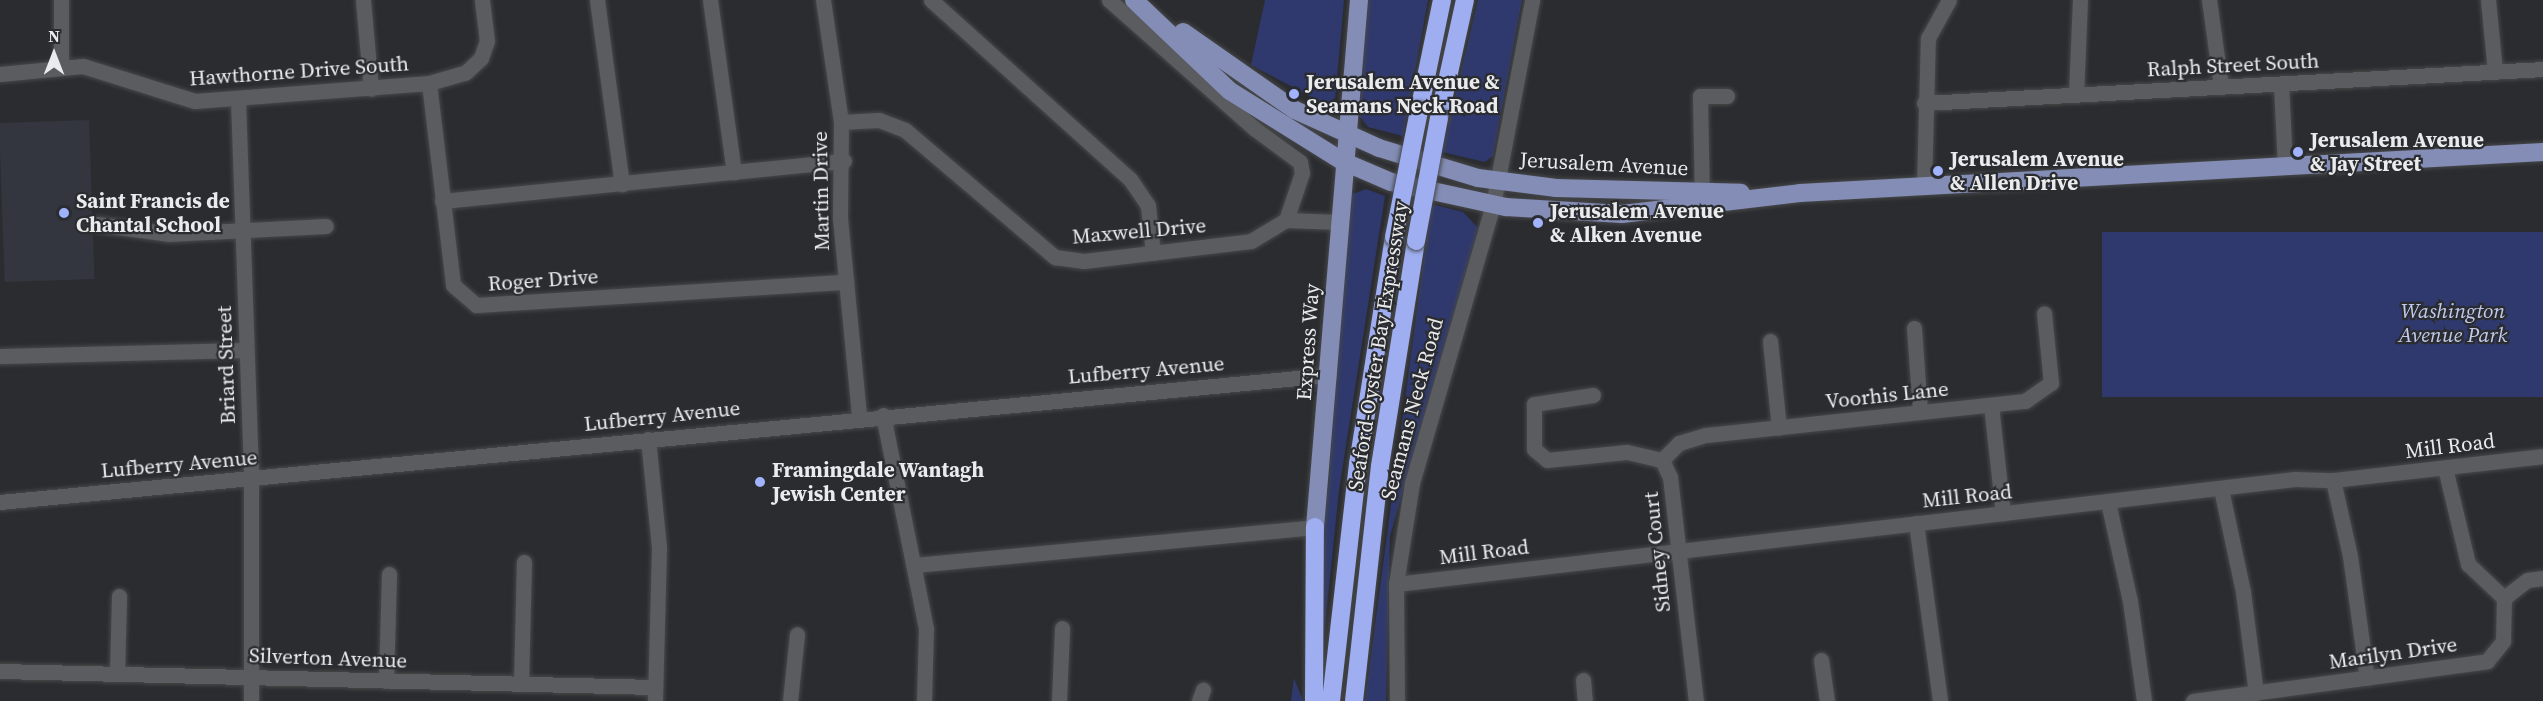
<!DOCTYPE html>
<style>
body{margin:0}
#map{position:relative;width:2543px;height:701px;overflow:hidden;background:#2b2c2f;font-family:"Source Serif 4",serif}
div>[style]{position:absolute}
.built>*{inset:0;background:#34363f;transform-origin:0 0}
.green>*{inset:0;background:#2f396d;transform-origin:0 0}
.roads{filter:drop-shadow(0 0 2px #47484a) drop-shadow(0 0 2px #47484a)}
.minor>*{height:15px;margin:-7.5px;padding:0 7.5px;transform-origin:7.5px;border-radius:7.5px;background:#5b5c5f}
.major>*{height:18px;margin:-9px;padding:0 9px;transform-origin:9px;border-radius:9px;background:#838db6}
.highway>*{height:18px;margin:-9px;padding:0 9px;transform-origin:9px;border-radius:9px;background:#9eaef0}
.bridges{filter:drop-shadow(0 0 2px #47484a) drop-shadow(0 0 2px #47484a)}
.highway-bridge>*{height:18px;margin:-9px;padding:0 9px;transform-origin:9px;border-radius:9px;background:#9eaef0}
.dots>*{width:16px;height:16px;translate:-50% -50%;box-sizing:border-box;border:3px solid #2b2c2f;border-radius:50%}
span{translate:-50% -50%;white-space:nowrap;text-align:center;line-height:1.15;-webkit-text-stroke:4.5px #2b2c2f;paint-order:stroke}
.street-label{font-size:21px;color:#eaebed}
.poi-label{font-size:21px;color:#eaebed;font-weight:700}
.left{translate:0 -50%;text-align:left}
.park-label{font-size:21px;color:#c0caef;font-style:italic}
.north{position:absolute;left:24px;top:24px;width:60px;height:60px;-webkit-text-stroke:4px #2b2c2f;paint-order:stroke;rotate:0deg;font-size:16px;font-weight:700;line-height:24px;text-align:center;color:#eaebed}
.north::after{content:'';display:block;margin:auto;width:21px;height:27px;background:#eaebed;clip-path:polygon(50% 0,100% 100%,50% 72%,0 100%)}
</style>
<div id="map">
<div class="built">
<i style="left:89px;top:120px;width:159px;height:90px;rotate:88deg"></i>
</div>
<div class="green">
<i style="clip-path:polygon(1265px 0,1344px 0,1335px 99px,1328px 106px,1251px 65px)"></i>
<i style="clip-path:polygon(1367px 0,1428px 0,1403px 136px,1368px 127px,1358px 114px)"></i>
<i style="clip-path:polygon(1478px 0,1522px 0,1493px 156px,1485px 162px,1442px 152px)"></i>
<i style="clip-path:polygon(1366px 189px,1385px 196px,1339px 490px,1320px 673px,1319px 532px,1328px 490px,1350px 195px)"></i>
<i style="clip-path:polygon(1431px 204px,1463px 212px,1478px 228px,1390px 536px,1386px 701px,1365px 701px)"></i>
<i style="left:2543px;top:232px;width:165px;height:441px;rotate:90deg"></i>
<i style="clip-path:polygon(1294px 678px,1303px 701px,1291px 701px)"></i>
</div>
<div class="roads">
<div class="minor">
<i style="left:61px;top:0;width:64px;rotate:90deg"></i>
<i style="left:363px;top:0;width:89px;rotate:84.9deg"></i>
<i style="left:597px;top:0;width:186px;rotate:82.3deg"></i>
<i style="left:710px;top:0;width:174px;rotate:82.1deg"></i>
<i style="left:823px;top:0;width:123px;rotate:81.6deg"></i>
<i style="left:841px;top:122px;width:96px;rotate:90.6deg"></i>
<i style="left:840px;top:218px;width:200px;rotate:84.5deg"></i>
<i style="left:931px;top:0;width:268px;rotate:42deg"></i>
<i style="left:1130px;top:179px;width:32px;rotate:56deg"></i>
<i style="left:1148px;top:206px;width:47px;rotate:83.9deg"></i>
<i style="left:1109px;top:0;width:195px;rotate:41.5deg"></i>
<i style="left:1255px;top:129px;width:56px;rotate:36.3deg"></i>
<i style="left:1300px;top:162px;width:11px;rotate:80deg"></i>
<i style="left:1302px;top:173px;width:50px;rotate:108.8deg"></i>
<i style="left:2209px;top:0;width:88px;rotate:82.1deg"></i>
<i style="left:2488px;top:0;width:72px;rotate:84.4deg"></i>
<i style="left:0;top:74px;width:83px;rotate:-5.5deg"></i>
<i style="left:83px;top:66px;width:117px;rotate:17.4deg"></i>
<i style="left:195px;top:101px;width:235px;rotate:-4.4deg"></i>
<i style="left:429px;top:83px;width:37px;rotate:-16deg"></i>
<i style="left:465px;top:73px;width:22px;rotate:-43deg"></i>
<i style="left:481px;top:58px;width:18px;rotate:-71deg"></i>
<i style="left:487px;top:41px;width:41px;rotate:-97deg"></i>
<i style="left:429px;top:83px;width:203px;rotate:83.2deg"></i>
<i style="left:453px;top:285px;width:30px;rotate:41deg"></i>
<i style="left:476px;top:305px;width:371px;rotate:-3.6deg"></i>
<i style="left:2281px;top:84px;width:82px;rotate:87.2deg"></i>
<i style="left:2076px;top:95px;width:95px;rotate:-87.6deg"></i>
<i style="left:238px;top:100px;width:378px;rotate:88deg"></i>
<i style="left:251px;top:478px;width:223px;rotate:90deg"></i>
<i style="left:1924px;top:103px;width:620px;rotate:-3.14deg"></i>
<i style="left:841px;top:122px;width:38px;rotate:-3deg"></i>
<i style="left:879px;top:120px;width:28px;rotate:21deg"></i>
<i style="left:905px;top:130px;width:197px;rotate:40.3deg"></i>
<i style="left:1055px;top:257px;width:29px;rotate:8deg"></i>
<i style="left:1084px;top:261px;width:168px;rotate:-6.8deg"></i>
<i style="left:1251px;top:241px;width:41px;rotate:-31deg"></i>
<i style="left:1286px;top:220px;width:53px;rotate:2.2deg"></i>
<i style="left:1924px;top:186px;width:148px;rotate:-88.5deg"></i>
<i style="left:1928px;top:38px;width:43px;rotate:-61.1deg"></i>
<i style="left:442px;top:201px;width:404px;rotate:-5.7deg"></i>
<i style="left:1702px;top:201px;width:105px;rotate:-91.1deg"></i>
<i style="left:1700px;top:96px;width:27px"></i>
<i style="left:97px;top:224px;width:73px;rotate:7.9deg"></i>
<i style="left:169px;top:234px;width:157px;rotate:-2.9deg"></i>
<i style="left:1914px;top:328px;width:84px;rotate:85.9deg"></i>
<i style="left:1770px;top:341px;width:87px;rotate:84.1deg"></i>
<i style="left:0;top:356px;width:246px;rotate:-1.4deg"></i>
<i style="left:1593px;top:395px;width:60px;rotate:171.3deg"></i>
<i style="left:1534px;top:404px;width:45px;rotate:90deg"></i>
<i style="left:1534px;top:449px;width:17px;rotate:40deg"></i>
<i style="left:1547px;top:460px;width:80px;rotate:-5.7deg"></i>
<i style="left:1627px;top:452px;width:36px;rotate:13deg"></i>
<i style="left:1662px;top:460px;width:19px;rotate:65deg"></i>
<i style="left:1670px;top:477px;width:226px;rotate:83.4deg"></i>
<i style="left:1991px;top:405px;width:109px;rotate:83.7deg"></i>
<i style="left:883px;top:415px;width:218px;rotate:78.6deg"></i>
<i style="left:926px;top:629px;width:72px;rotate:91.6deg"></i>
<i style="left:648px;top:439px;width:110px;rotate:84.2deg"></i>
<i style="left:659px;top:548px;width:153px;rotate:91.5deg"></i>
<i style="left:1662px;top:460px;width:24px;rotate:-45deg"></i>
<i style="left:1679px;top:443px;width:28px;rotate:-17deg"></i>
<i style="left:1706px;top:435px;width:321px;rotate:-6.1deg"></i>
<i style="left:2025px;top:401px;width:32px;rotate:-35deg"></i>
<i style="left:2051px;top:383px;width:70px;rotate:-95.7deg"></i>
<i style="left:2445px;top:468px;width:99px;rotate:76.5deg"></i>
<i style="left:2468px;top:564px;width:50px;rotate:43.4deg"></i>
<i style="left:2333px;top:480px;width:78px;rotate:77.4deg"></i>
<i style="left:2350px;top:556px;width:123px;rotate:82.1deg"></i>
<i style="left:2221px;top:489px;width:105px;rotate:77.9deg"></i>
<i style="left:2243px;top:592px;width:102px;rotate:82.7deg"></i>
<i style="left:0;top:502px;width:1335px;rotate:-5.46deg"></i>
<i style="left:2108px;top:502px;width:101px;rotate:77.5deg"></i>
<i style="left:2130px;top:601px;width:101px;rotate:82deg"></i>
<i style="left:1916px;top:523px;width:180px;rotate:82.3deg"></i>
<i style="left:914px;top:565px;width:403px;rotate:-5.4deg"></i>
<i style="left:1396px;top:584px;width:905px;rotate:-6.66deg"></i>
<i style="left:2295px;top:479px;width:38px;rotate:2deg"></i>
<i style="left:2333px;top:480px;width:211px;rotate:-6.5deg"></i>
<i style="left:1821px;top:660px;width:41px;rotate:81.7deg"></i>
<i style="left:0;top:671px;width:655px;rotate:1.4deg"></i>
<i style="left:117px;top:674px;width:78px;rotate:-88.5deg"></i>
<i style="left:1583px;top:680px;width:21px;rotate:85deg"></i>
<i style="left:386px;top:681px;width:107px;rotate:-88.4deg"></i>
<i style="left:521px;top:684px;width:122px;rotate:-88.6deg"></i>
<i style="left:790px;top:701px;width:67px;rotate:-84deg"></i>
<i style="left:1059px;top:701px;width:73px;rotate:-87.6deg"></i>
<i style="left:1199px;top:701px;width:12px;rotate:-70deg"></i>
<i style="left:1397px;top:701px;width:117px;rotate:-90.5deg"></i>
<i style="left:1396px;top:584px;width:102px;rotate:-81deg"></i>
<i style="left:1412px;top:483px;width:290px;rotate:-73.8deg"></i>
<i style="left:1493px;top:205px;width:209px;rotate:-79.2deg"></i>
<i style="left:2193px;top:701px;width:297px;rotate:-7.7deg"></i>
<i style="left:2487px;top:661px;width:26px;rotate:-51deg"></i>
<i style="left:2503px;top:641px;width:43px;rotate:-88.7deg"></i>
<i style="left:2504px;top:598px;width:29px;rotate:-38deg"></i>
<i style="left:2527px;top:580px;width:16px;rotate:-7deg"></i>
</div>
<div class="major">
<i style="left:1134px;top:0;width:132px;rotate:43.5deg"></i>
<i style="left:1230px;top:91px;width:132px;rotate:32deg"></i>
<i style="left:1342px;top:161px;width:53px;rotate:23.2deg"></i>
<i style="left:1391px;top:182px;width:118px;rotate:12.3deg"></i>
<i style="left:1506px;top:207px;width:116px;rotate:3.5deg"></i>
<i style="left:1622px;top:214px;width:179px;rotate:-6.7deg"></i>
<i style="left:1800px;top:193px;width:744px;rotate:-3.16deg"></i>
<i style="left:1183px;top:32px;width:136px;rotate:34.9deg"></i>
<i style="left:1295px;top:110px;width:92px;rotate:24.3deg"></i>
<i style="left:1379px;top:148px;width:103px;rotate:16.9deg"></i>
<i style="left:1478px;top:178px;width:79px;rotate:7.3deg"></i>
<i style="left:1556px;top:188px;width:185px;rotate:1.5deg"></i>
<i style="left:1315px;top:527px;width:529px;rotate:-85.23deg"></i>
</div>
<div class="highway">
<i style="left:1419px;top:111px;width:113px;rotate:-78.3deg"></i>
<i style="left:1439px;top:118px;width:121px;rotate:-77.6deg"></i>
<i style="left:1314px;top:701px;width:174px;rotate:-89.7deg"></i>
<i style="left:1331px;top:701px;width:239px;rotate:-83.5deg"></i>
<i style="left:1358px;top:464px;width:230px;rotate:-81deg"></i>
<i style="left:1354px;top:701px;width:236px;rotate:-83.7deg"></i>
<i style="left:1380px;top:466px;width:228px;rotate:-80.9deg"></i>
</div>
</div>
<div class="bridges">
<div class="highway-bridge">
<i style="left:1394px;top:237px;width:128px;rotate:-78.8deg"></i>
<i style="left:1416px;top:241px;width:125px;rotate:-79.4deg"></i>
</div>
</div>
<div class="dots">
<i style="left:1294px;top:94px;background:#a1b3fd"></i>
<i style="left:2298px;top:152px;background:#a1b3fd"></i>
<i style="left:1938px;top:171px;background:#a1b3fd"></i>
<i style="left:64px;top:213px;background:#a1b3fd"></i>
<i style="left:1538px;top:223px;background:#a1b3fd"></i>
<i style="left:760px;top:482px;background:#a1b3fd"></i>
</div>
<div class="street-label">
<span style="left:2233px;top:65px;rotate:-3deg">Ralph Street South</span>
<span style="left:299px;top:71px;rotate:-4deg">Hawthorne Drive South</span>
<span style="left:1604px;top:164px;rotate:3deg">Jerusalem Avenue</span>
<span style="left:821px;top:191px;rotate:-91deg">Martin Drive</span>
<span style="left:1139px;top:231px;rotate:-5deg">Maxwell Drive</span>
<span style="left:543px;top:280px;rotate:-4deg">Roger Drive</span>
<span style="left:1308px;top:342px;rotate:-86deg">Express Way</span>
<span style="left:1378px;top:346px;rotate:-81deg">Seaford-Oyster Bay Expressway</span>
<span style="left:226px;top:365px;rotate:-92deg">Briard Street</span>
<span style="left:1146px;top:370px;rotate:-5deg">Lufberry Avenue</span>
<span style="left:1887px;top:395px;rotate:-6deg">Voorhis Lane</span>
<span style="left:1412px;top:409px;rotate:-75deg">Seamans Neck Road</span>
<span style="left:662px;top:416px;rotate:-6deg">Lufberry Avenue</span>
<span style="left:2450px;top:446px;rotate:-7deg">Mill Road</span>
<span style="left:179px;top:464px;rotate:-5deg">Lufberry Avenue</span>
<span style="left:1967px;top:496px;rotate:-6deg">Mill Road</span>
<span style="left:1484px;top:552px;rotate:-7deg">Mill Road</span>
<span style="left:1657px;top:552px;rotate:-96deg">Sidney Court</span>
<span style="left:2393px;top:653px;rotate:-8deg">Marilyn Drive</span>
<span style="left:328px;top:658px;rotate:2deg">Silverton Avenue</span>
</div>
<div class="poi-label">
<span class="left" style="left:1306px;top:94px">Jerusalem Avenue &amp;<br>Seamans Neck Road</span>
<span class="left" style="left:2310px;top:152px">Jerusalem Avenue<br>&amp; Jay Street</span>
<span class="left" style="left:1950px;top:171px">Jerusalem Avenue<br>&amp; Allen Drive</span>
<span class="left" style="left:76px;top:213px">Saint Francis de<br>Chantal School</span>
<span class="left" style="left:1550px;top:223px">Jerusalem Avenue<br>&amp; Alken Avenue</span>
<span class="left" style="left:772px;top:482px">Framingdale Wantagh<br>Jewish Center</span>
</div>
<div class="park-label">
<span style="left:2453px;top:323px">Washington<br>Avenue Park</span>
</div>
<div class="north">N</div>
</div>
